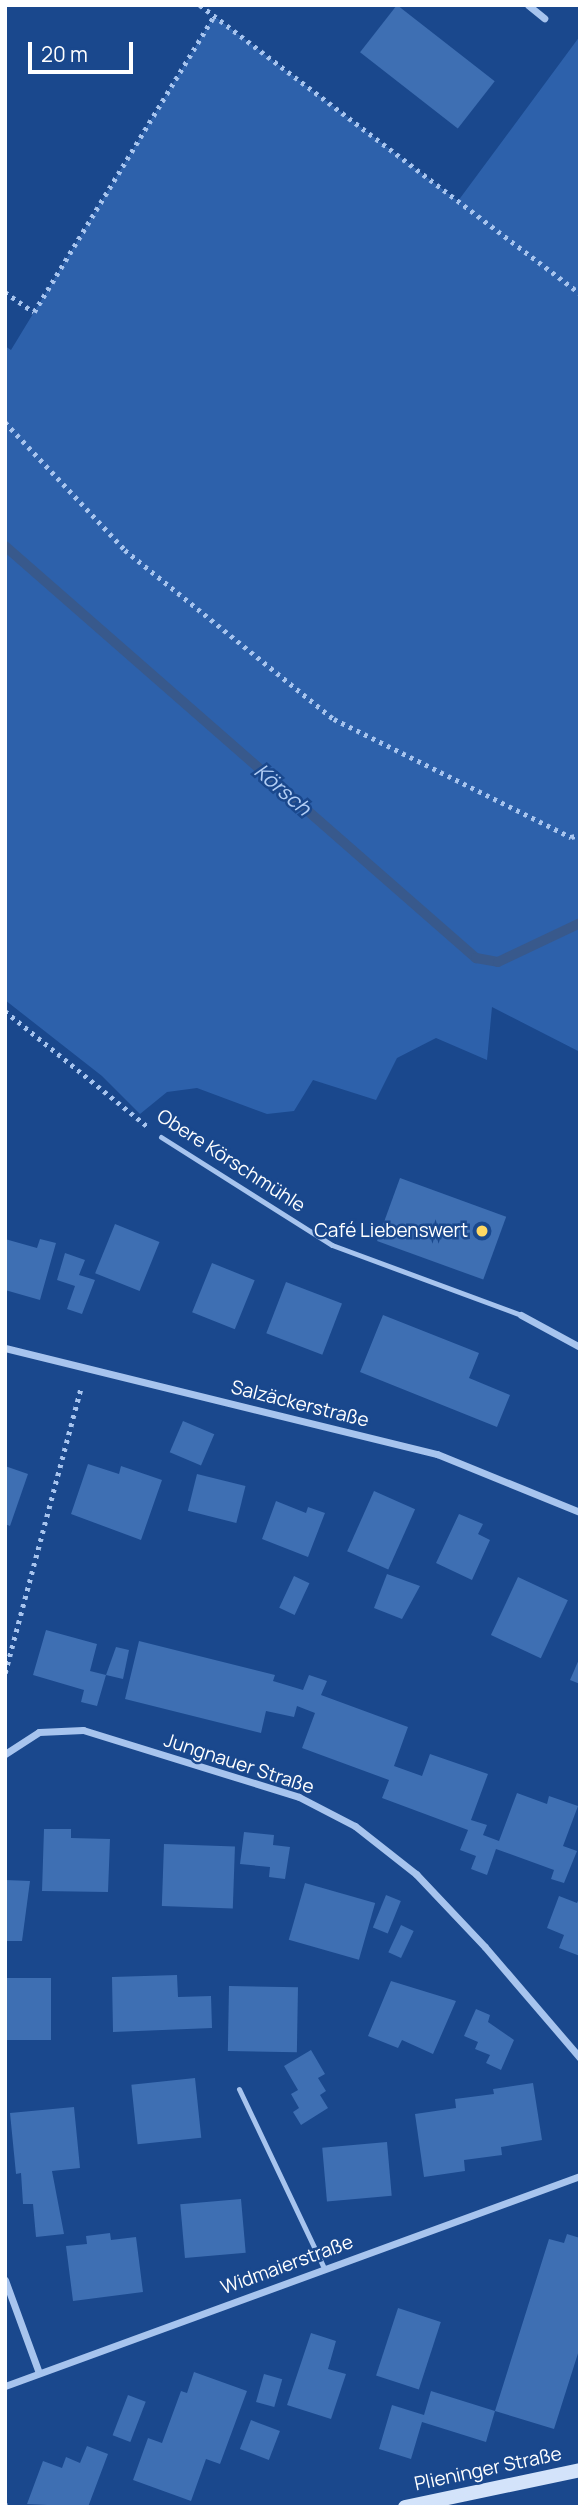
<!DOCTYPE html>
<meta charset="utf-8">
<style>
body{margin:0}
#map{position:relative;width:585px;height:2512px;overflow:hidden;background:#1a488d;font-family:Manrope,sans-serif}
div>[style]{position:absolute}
.green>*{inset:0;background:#2d61ab}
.stream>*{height:10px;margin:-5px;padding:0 5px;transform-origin:5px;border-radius:5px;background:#38598c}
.building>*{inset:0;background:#3e6fb3;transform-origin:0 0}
.path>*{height:4.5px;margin-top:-2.25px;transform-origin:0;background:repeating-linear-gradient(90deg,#a7c4ee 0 3.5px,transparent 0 8.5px)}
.lane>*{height:5px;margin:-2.5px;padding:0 2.5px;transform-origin:2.5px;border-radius:2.5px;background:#a7c4ee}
.street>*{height:7px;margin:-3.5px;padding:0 3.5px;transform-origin:3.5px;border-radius:3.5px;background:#a7c4ee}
.secondary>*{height:14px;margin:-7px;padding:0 7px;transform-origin:7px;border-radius:7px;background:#d3e3fa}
.dots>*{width:19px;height:19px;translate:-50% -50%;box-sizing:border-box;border:4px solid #1a488d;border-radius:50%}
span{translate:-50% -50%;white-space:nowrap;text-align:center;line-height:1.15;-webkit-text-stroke:5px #1a488d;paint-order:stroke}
.street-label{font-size:19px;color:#fff}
.poi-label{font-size:19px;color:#fff}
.right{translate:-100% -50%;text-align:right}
.water-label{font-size:21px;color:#b2cef5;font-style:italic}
.frame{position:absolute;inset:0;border:7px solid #fff;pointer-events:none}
.scale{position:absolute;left:28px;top:42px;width:105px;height:32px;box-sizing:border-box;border:4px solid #fff;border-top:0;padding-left:9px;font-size:21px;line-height:24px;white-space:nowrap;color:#fff;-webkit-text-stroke:5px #1a488d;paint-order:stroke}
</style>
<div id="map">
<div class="green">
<i style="clip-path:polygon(214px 16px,458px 201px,580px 36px,580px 1052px,492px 1007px,487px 1060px,436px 1038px,397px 1058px,376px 1100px,313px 1080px,294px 1111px,267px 1114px,197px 1088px,167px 1092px,140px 1114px,102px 1076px,5px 1000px,5px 346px,11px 350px)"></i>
</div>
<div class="stream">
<i style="left:5px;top:546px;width:626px;rotate:41.18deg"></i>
<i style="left:476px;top:958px;width:22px;rotate:10deg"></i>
<i style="left:498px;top:962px;width:91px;rotate:-25.4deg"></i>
</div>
<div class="building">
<i style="left:397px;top:5px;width:124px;height:60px;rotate:38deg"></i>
<i style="left:400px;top:1178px;width:113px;height:67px;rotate:20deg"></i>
<i style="left:115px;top:1224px;width:48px;height:53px;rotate:22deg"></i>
<i style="clip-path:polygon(5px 1239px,37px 1248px,40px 1239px,56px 1243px,40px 1300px,5px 1290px)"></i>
<i style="clip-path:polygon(65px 1253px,85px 1260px,79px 1275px,95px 1280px,82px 1314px,67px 1309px,75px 1286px,57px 1280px)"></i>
<i style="left:212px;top:1263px;width:46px;height:53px;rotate:22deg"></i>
<i style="left:286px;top:1282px;width:60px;height:55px;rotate:21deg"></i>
<i style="clip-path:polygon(383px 1315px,479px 1353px,469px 1378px,510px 1395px,497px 1427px,360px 1372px)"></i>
<i style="left:183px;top:1421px;width:34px;height:34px;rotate:23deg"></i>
<i style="clip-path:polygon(88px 1464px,119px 1474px,121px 1466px,162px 1480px,141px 1540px,71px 1514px)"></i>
<i style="clip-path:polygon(5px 1466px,28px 1474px,10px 1526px,5px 1524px)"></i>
<i style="left:197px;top:1474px;width:50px;height:38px;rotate:14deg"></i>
<i style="left:374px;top:1491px;width:45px;height:66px;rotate:24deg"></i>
<i style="clip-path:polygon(276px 1501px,306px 1513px,308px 1507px,325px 1513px,308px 1557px,262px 1539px)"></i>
<i style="clip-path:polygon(459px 1514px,483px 1524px,478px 1534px,490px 1540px,472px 1580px,436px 1563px)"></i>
<i style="clip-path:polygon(387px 1574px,420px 1586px,402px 1619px,374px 1608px)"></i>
<i style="left:294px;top:1576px;width:17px;height:35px;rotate:25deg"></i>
<i style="left:518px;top:1577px;width:55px;height:64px;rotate:25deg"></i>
<i style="clip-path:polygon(46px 1630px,97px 1644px,90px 1671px,106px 1675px,97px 1706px,81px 1702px,84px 1690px,33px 1675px)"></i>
<i style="clip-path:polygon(139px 1641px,275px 1675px,273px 1681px,303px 1690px,309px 1675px,327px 1681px,321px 1695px,408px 1727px,394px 1766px,422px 1776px,430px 1754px,488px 1774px,471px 1820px,487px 1825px,483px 1835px,499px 1841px,517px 1793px,547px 1804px,549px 1796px,578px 1806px,563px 1846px,577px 1851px,564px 1883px,551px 1879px,554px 1870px,496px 1849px,487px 1875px,471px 1869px,476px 1856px,460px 1850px,468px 1830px,382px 1798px,389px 1780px,302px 1748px,315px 1713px,297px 1706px,294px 1717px,266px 1711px,261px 1733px,125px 1699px)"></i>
<i style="clip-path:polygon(116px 1647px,129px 1650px,123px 1679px,106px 1675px)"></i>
<i style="clip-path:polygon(580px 1657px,580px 1684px,570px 1680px)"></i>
<i style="clip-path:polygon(44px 1829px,71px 1829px,71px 1838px,110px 1839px,108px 1892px,42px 1891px)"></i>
<i style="clip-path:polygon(244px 1832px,274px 1835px,273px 1845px,290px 1847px,285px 1879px,269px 1877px,270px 1867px,240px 1864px)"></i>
<i style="left:164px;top:1844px;width:71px;height:62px;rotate:2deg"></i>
<i style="clip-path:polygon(5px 1880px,30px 1881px,22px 1941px,5px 1941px)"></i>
<i style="left:305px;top:1883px;width:73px;height:59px;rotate:16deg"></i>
<i style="left:386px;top:1895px;width:16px;height:35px;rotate:22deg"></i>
<i style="clip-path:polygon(559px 1896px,577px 1903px,580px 1896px,580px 1956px,559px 1948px,564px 1935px,547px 1928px)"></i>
<i style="left:401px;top:1925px;width:14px;height:30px;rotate:25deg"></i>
<i style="clip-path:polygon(177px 1975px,178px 1997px,211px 1996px,212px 2028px,113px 2032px,112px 1977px)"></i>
<i style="left:5px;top:1978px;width:46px;height:62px"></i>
<i style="clip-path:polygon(391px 1981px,456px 2001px,433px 2054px,402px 2040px,398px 2048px,368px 2036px)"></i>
<i style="left:229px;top:1986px;width:69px;height:65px;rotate:1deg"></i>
<i style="clip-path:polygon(476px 2009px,490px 2015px,488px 2022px,514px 2040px,501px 2070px,486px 2063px,490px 2055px,475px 2049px,478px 2042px,464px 2036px)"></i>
<i style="clip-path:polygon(311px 2050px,325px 2074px,318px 2078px,326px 2091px,320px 2095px,328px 2108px,301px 2125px,293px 2112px,299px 2108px,291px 2094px,298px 2090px,284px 2066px)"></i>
<i style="left:195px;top:2078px;width:60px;height:64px;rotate:84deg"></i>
<i style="clip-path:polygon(533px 2083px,542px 2140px,501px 2147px,502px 2155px,464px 2160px,465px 2171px,424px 2177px,415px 2114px,456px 2108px,455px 2099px,494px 2094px,493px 2089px)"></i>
<i style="clip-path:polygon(74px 2107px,80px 2168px,52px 2171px,64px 2234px,36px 2237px,33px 2204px,23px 2204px,21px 2173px,16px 2174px,10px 2113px)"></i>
<i style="left:387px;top:2142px;width:54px;height:65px;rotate:85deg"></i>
<i style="left:241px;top:2199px;width:54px;height:61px;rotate:85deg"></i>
<i style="clip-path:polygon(110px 2233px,111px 2240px,136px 2237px,143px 2292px,73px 2301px,66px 2246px,87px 2244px,86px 2236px)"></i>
<i style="clip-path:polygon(567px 2234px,580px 2238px,580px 2347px,554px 2429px,495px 2411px,549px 2239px,564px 2243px)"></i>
<i style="left:398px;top:2308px;width:45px;height:71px;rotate:18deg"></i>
<i style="clip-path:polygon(311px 2333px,336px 2341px,328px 2369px,346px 2374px,331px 2419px,287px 2405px)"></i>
<i style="clip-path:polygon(194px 2372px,247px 2391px,220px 2464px,206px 2459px,191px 2501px,133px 2480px,148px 2438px,162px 2443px,181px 2391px,187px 2393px)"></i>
<i style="left:264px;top:2374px;width:19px;height:29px;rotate:16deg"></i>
<i style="clip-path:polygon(431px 2391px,495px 2411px,486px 2442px,422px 2422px,411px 2459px,379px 2449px,392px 2405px,424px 2415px)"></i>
<i style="left:128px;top:2395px;width:19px;height:43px;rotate:21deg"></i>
<i style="left:251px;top:2420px;width:31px;height:31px;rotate:21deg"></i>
<i style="clip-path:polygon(87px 2446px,108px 2454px,88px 2507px,27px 2504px,43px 2461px,62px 2468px,66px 2457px,80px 2463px)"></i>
</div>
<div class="path">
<i style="left:200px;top:5px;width:477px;rotate:37.2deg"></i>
<i style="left:5px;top:292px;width:35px;rotate:35deg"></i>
<i style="left:34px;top:312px;width:346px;rotate:-58.7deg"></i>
<i style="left:5px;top:422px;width:175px;rotate:46.8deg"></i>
<i style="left:125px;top:550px;width:269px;rotate:39deg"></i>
<i style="left:334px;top:719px;width:265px;rotate:26.5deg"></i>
<i style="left:571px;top:837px;width:9px;rotate:-13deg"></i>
<i style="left:5px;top:1011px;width:183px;rotate:39deg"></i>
<i style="left:5px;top:1673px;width:296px;rotate:-75.1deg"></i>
<i style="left:5px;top:2503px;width:4px;rotate:76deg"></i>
</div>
<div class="lane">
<i style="left:161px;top:1137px;width:202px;rotate:32.3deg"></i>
<i style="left:332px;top:1245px;width:202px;rotate:20.3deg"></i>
<i style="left:239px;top:2089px;width:198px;rotate:64.6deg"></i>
</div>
<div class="street">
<i style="left:528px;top:5px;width:21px;rotate:39deg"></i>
<i style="left:521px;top:1315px;width:67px;rotate:28.5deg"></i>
<i style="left:5px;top:1348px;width:445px;rotate:13.8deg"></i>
<i style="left:437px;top:1454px;width:154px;rotate:22.1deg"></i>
<i style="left:5px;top:1754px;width:40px;rotate:-32.9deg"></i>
<i style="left:39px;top:1732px;width:44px;rotate:-2.6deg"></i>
<i style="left:83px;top:1730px;width:226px;rotate:17.2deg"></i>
<i style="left:299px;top:1797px;width:63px;rotate:27.4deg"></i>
<i style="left:355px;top:1826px;width:78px;rotate:38.2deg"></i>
<i style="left:416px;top:1874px;width:100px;rotate:46.6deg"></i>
<i style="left:485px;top:1947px;width:146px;rotate:49.4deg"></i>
<i style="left:5px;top:2280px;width:99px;rotate:69.9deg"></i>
<i style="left:5px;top:2386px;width:612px;rotate:-20.06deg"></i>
</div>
<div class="secondary">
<i style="left:405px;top:2507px;width:179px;rotate:-11.9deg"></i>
</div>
<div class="dots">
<i style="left:482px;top:1231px;background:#ffd863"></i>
</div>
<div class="street-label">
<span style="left:231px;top:1161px;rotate:33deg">Obere Körschmühle</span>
<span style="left:300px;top:1404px;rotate:14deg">Salzäckerstraße</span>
<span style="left:239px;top:1764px;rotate:18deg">Jungnauer Straße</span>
<span style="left:287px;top:2265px;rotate:-20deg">Widmaierstraße</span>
<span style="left:488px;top:2469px;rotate:-12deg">Plieninger Straße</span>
</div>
<div class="poi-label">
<span class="right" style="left:468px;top:1231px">Café Liebenswert</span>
</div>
<div class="water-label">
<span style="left:283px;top:789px;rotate:41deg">Körsch</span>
</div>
<div class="frame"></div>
<div class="scale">20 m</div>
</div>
